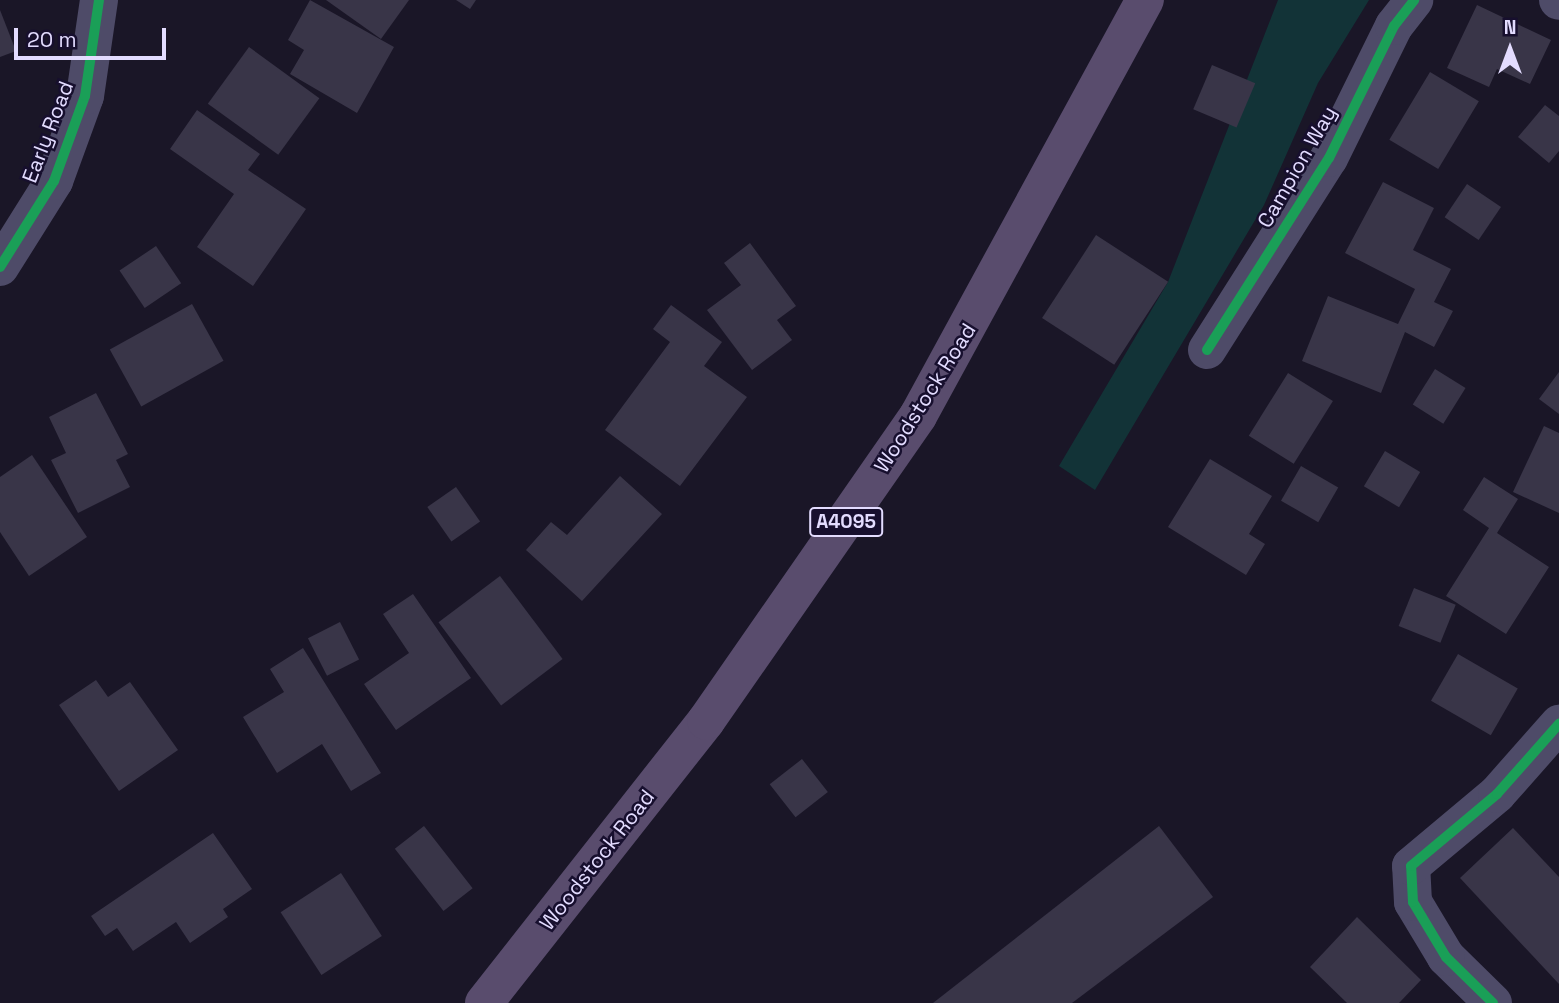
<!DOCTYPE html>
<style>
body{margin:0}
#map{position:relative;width:1559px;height:1003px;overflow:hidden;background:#1a1627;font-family:"Space Grotesk",sans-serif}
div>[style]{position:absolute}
.green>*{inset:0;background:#123337}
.building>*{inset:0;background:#393548;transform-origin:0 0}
.minor>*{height:38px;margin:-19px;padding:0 19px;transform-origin:19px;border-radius:19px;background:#4e4b68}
.major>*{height:38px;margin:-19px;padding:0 19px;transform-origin:19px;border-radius:19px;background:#594c6d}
.cycleway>*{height:10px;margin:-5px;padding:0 5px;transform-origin:5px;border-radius:5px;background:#1a9f57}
span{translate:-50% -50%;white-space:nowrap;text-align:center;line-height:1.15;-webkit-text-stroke:5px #170f2e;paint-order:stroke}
.shield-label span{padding:2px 5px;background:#170f2e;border:2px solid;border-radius:5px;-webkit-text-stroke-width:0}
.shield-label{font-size:19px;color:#e3dcff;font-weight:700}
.street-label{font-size:21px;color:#e3dcff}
.north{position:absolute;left:1475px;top:14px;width:70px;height:70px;-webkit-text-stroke:5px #170f2e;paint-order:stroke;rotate:0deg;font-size:19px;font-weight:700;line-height:28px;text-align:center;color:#e3dcff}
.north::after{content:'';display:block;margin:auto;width:24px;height:32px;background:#e3dcff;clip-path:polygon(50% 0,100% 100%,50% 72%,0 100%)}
.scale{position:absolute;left:14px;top:28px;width:152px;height:32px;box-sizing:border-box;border:4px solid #e3dcff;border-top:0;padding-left:9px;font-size:21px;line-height:24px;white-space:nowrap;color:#e3dcff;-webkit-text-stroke:5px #170f2e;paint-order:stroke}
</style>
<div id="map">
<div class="green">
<i style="clip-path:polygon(1278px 0,1369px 0,1318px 83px,1264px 205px,1095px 490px,1059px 466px,1168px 282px)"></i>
</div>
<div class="building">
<i style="clip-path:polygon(310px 0,394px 47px,357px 113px,290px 74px,304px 50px,288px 40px)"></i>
<i style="clip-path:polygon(326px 0,409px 0,381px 39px)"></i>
<i style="clip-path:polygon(456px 0,476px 0,470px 9px)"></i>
<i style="clip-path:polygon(1477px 5px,1551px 40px,1530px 84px,1497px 69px,1489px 87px,1447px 68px)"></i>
<i style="clip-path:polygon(0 10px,16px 51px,0 57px)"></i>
<i style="left:249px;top:47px;width:87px;height:70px;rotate:36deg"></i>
<i style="left:1212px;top:65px;width:47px;height:48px;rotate:23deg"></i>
<i style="left:1430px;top:72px;width:57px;height:79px;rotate:31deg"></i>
<i style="clip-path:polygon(1545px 105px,1559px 116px,1559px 151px,1549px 163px,1518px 137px)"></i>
<i style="clip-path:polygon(197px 110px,260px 154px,248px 170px,306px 209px,253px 286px,197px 247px,234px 194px,170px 149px)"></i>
<i style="clip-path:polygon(1383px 182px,1434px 208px,1413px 250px,1451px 269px,1434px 302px,1453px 311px,1434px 347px,1405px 332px,1381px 393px,1302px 361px,1328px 296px,1398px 324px,1415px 289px,1345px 253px)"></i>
<i style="left:1467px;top:184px;width:41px;height:40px;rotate:34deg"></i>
<i style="left:1096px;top:235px;width:86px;height:99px;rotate:33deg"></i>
<i style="clip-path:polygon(750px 243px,796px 306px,777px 320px,792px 340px,752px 370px,707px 310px,741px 285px,724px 263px)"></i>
<i style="left:156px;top:246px;width:45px;height:44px;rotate:56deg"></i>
<i style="left:192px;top:304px;width:65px;height:94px;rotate:61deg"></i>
<i style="clip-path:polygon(671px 305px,722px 342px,704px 366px,747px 397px,680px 486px,605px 430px,670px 342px,653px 329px)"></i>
<i style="left:1435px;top:369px;width:36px;height:42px;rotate:32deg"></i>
<i style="clip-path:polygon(1559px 372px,1559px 414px,1539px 399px)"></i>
<i style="left:1288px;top:373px;width:53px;height:74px;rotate:32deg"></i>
<i style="clip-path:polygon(96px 393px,128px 454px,116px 460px,130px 487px,78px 513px,51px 460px,66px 453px,49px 417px)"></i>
<i style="clip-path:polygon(1544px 426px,1559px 433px,1559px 513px,1513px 492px)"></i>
<i style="left:1385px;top:451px;width:41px;height:41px;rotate:31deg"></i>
<i style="clip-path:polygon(32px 455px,87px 537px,29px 576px,0 532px,0 477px)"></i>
<i style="clip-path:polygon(1210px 459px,1272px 496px,1249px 534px,1265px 544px,1246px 575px,1168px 527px)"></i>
<i style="left:1301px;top:466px;width:43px;height:40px;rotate:30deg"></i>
<i style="clip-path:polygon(620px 476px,662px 514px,582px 601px,526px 550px,551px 522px,567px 535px)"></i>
<i style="clip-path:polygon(1484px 477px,1518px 499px,1497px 533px,1549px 567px,1506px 634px,1446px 596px,1489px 528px,1463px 510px)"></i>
<i style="left:456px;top:487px;width:42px;height:35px;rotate:55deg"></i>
<i style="left:500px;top:576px;width:104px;height:77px;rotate:53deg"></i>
<i style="left:1414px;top:588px;width:45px;height:41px;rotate:22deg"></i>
<i style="clip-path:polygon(413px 594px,471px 678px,396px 730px,364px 684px,409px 653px,383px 614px)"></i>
<i style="left:340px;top:622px;width:42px;height:36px;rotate:63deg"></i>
<i style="clip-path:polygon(303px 648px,381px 773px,351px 791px,322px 744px,277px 773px,243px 717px,284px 692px,270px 669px)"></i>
<i style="left:1458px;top:654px;width:69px;height:54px;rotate:30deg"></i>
<i style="clip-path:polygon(96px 680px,108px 697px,130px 682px,178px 750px,119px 791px,59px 705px)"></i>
<i style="left:802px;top:759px;width:42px;height:41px;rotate:52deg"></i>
<i style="left:424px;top:826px;width:79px;height:37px;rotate:52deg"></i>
<i style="clip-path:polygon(1159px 826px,1213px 897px,1072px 1003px,933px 1003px)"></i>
<i style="clip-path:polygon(1513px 828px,1559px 877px,1559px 984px,1460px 878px)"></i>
<i style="clip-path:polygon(213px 833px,252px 889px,223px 909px,228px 917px,190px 943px,176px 922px,133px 951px,117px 928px,105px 936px,91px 916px)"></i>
<i style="left:341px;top:873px;width:75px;height:72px;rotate:57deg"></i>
<i style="clip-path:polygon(1357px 917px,1421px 980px,1399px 1003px,1347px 1003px,1310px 967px)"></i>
</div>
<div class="minor">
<i style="left:1558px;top:0;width:1px;rotate:45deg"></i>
<i style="left:0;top:267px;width:102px;rotate:-57.9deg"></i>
<i style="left:54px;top:181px;width:90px;rotate:-70deg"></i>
<i style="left:85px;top:96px;width:97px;rotate:-81.7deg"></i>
<i style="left:1207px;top:350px;width:227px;rotate:-57.6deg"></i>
<i style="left:1329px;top:158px;width:147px;rotate:-63.8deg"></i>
<i style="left:1394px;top:26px;width:33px;rotate:-52deg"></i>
<i style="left:1493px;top:1003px;width:66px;rotate:-135.6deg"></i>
<i style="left:1446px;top:957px;width:64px;rotate:-121deg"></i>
<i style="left:1413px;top:902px;width:36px;rotate:-93deg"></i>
<i style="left:1411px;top:866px;width:112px;rotate:-39.9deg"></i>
<i style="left:1497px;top:794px;width:94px;rotate:-48.5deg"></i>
</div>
<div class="major">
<i style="left:484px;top:1003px;width:359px;rotate:-51.8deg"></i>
<i style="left:706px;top:721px;width:371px;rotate:-55.2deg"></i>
<i style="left:918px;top:416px;width:474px;rotate:-61.4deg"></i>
</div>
<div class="cycleway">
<i style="left:0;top:267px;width:102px;rotate:-57.9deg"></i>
<i style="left:54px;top:181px;width:90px;rotate:-70deg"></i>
<i style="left:85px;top:96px;width:97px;rotate:-81.7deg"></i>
<i style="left:1207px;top:350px;width:227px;rotate:-57.6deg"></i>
<i style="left:1329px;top:158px;width:147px;rotate:-63.8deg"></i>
<i style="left:1394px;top:26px;width:33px;rotate:-52deg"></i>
<i style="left:1493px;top:1003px;width:66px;rotate:-135.6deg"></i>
<i style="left:1446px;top:957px;width:64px;rotate:-121deg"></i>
<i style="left:1413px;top:902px;width:36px;rotate:-93deg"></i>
<i style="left:1411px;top:866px;width:112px;rotate:-39.9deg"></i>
<i style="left:1497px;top:794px;width:94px;rotate:-48.5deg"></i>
</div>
<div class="shield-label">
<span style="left:846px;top:522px">A4095</span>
</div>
<div class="street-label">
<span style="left:48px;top:132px;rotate:-69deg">Early Road</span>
<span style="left:1297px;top:167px;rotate:-60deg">Campion Way</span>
<span style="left:925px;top:398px;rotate:-58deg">Woodstock Road</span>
<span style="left:597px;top:860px;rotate:-52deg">Woodstock Road</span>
</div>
<div class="north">N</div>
<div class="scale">20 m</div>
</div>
